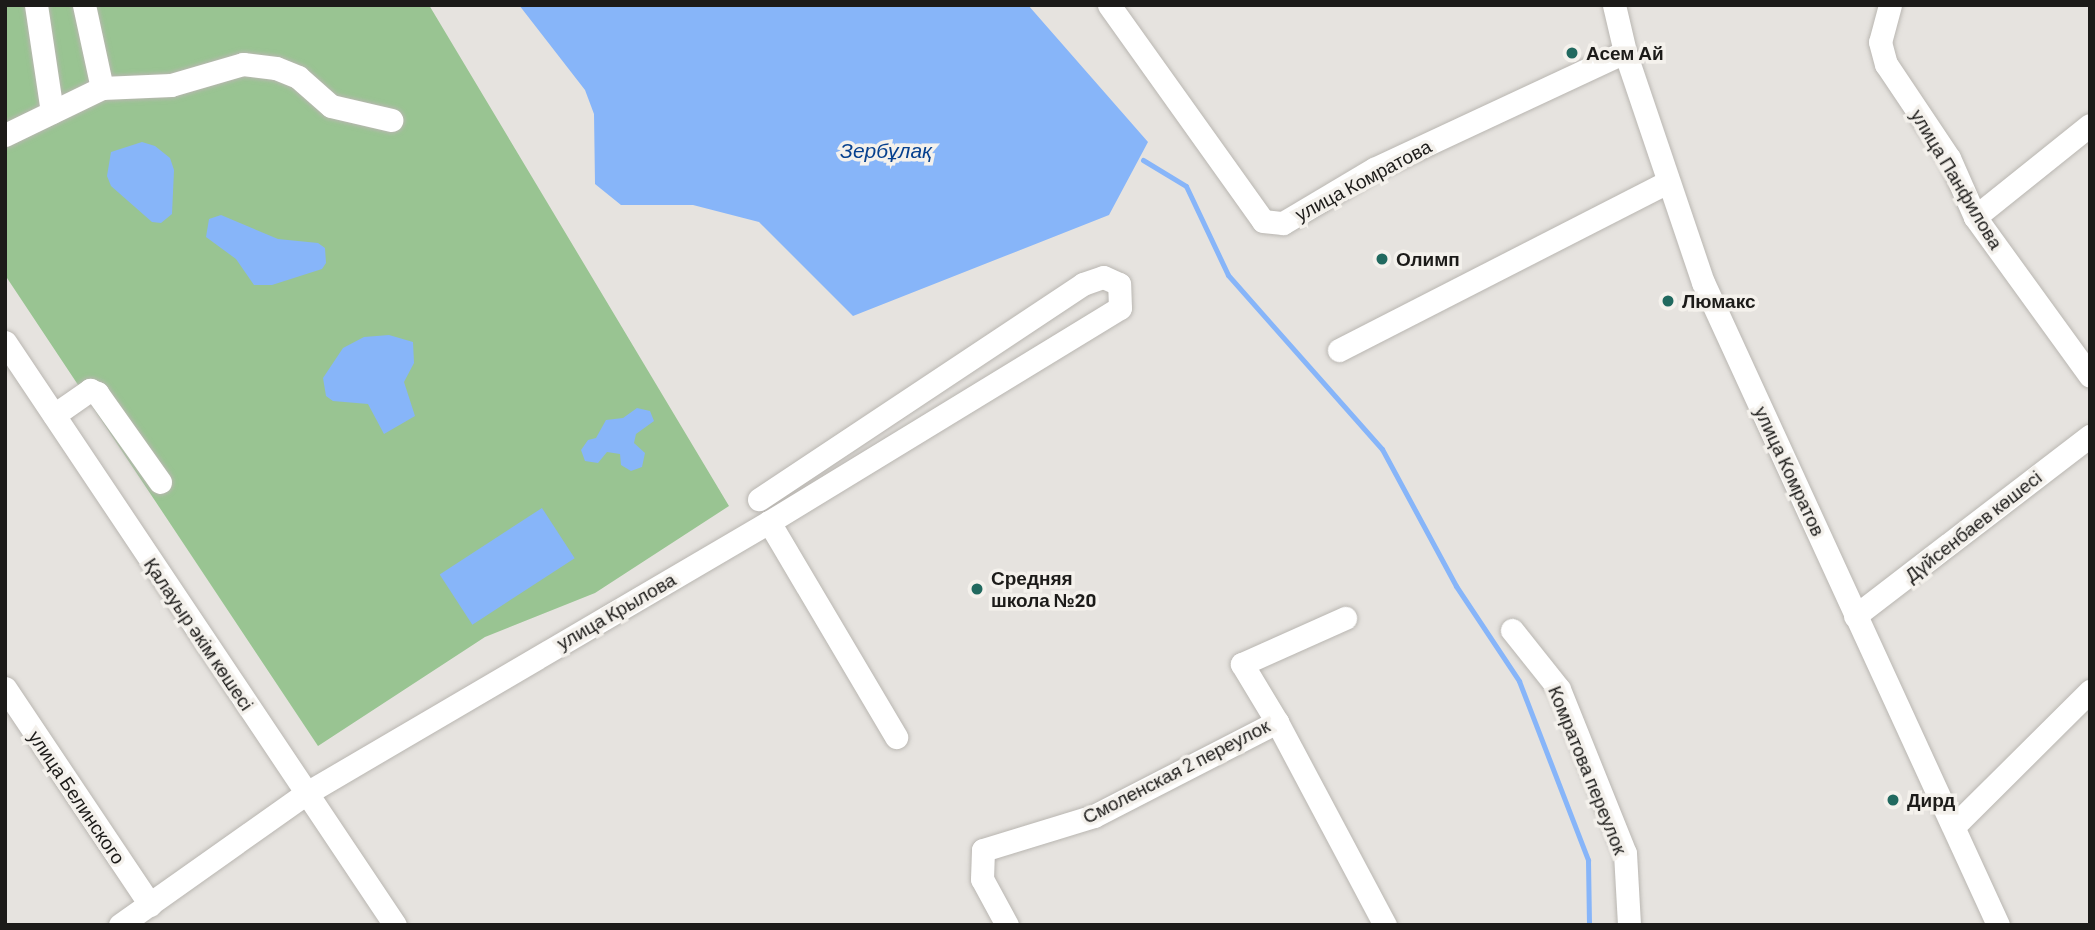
<!DOCTYPE html>
<meta charset="utf-8">
<style>
body{margin:0}
#map{position:relative;width:2095px;height:930px;overflow:hidden;background:#e6e3df;font-family:Barlow,sans-serif}
div>[style]{position:absolute}
.green>*{inset:0;background:#99c492}
.water>*{inset:0;background:#87b5f9;transform-origin:0 0}
.stream>*{height:5px;margin:-2.5px;padding:0 2.5px;transform-origin:2.5px;border-radius:2.5px;background:#87b5f9}
.roads{filter:drop-shadow(0 0 2px #b9b6b1) drop-shadow(0 0 2px #b9b6b1)}
.minor>*{height:23px;margin:-11.5px;padding:0 11.5px;transform-origin:11.5px;border-radius:11.5px;background:#fff}
.dots>*{width:19px;height:19px;translate:-50% -50%;box-sizing:border-box;border:4px solid #f4f1ec;border-radius:50%}
span{translate:-50% -50%;white-space:nowrap;text-align:center;line-height:1.15;-webkit-text-stroke:7px #f4f1ec;paint-order:stroke}
.poi-label{font-size:19px;color:#1c1b19;font-weight:700}
.left{translate:0 -50%;text-align:left}
.street-label{font-size:19px;color:#1c1b19}
.water-label{font-size:21px;color:#06408e;font-style:italic}
.frame{position:absolute;inset:0;border:7px solid #1c1b19;pointer-events:none}
</style>
<div id="map">
<div class="green">
<i style="clip-path:polygon(5px 5px,429px 5px,729px 506px,595px 593px,485px 637px,318px 746px,5px 275px)"></i>
</div>
<div class="water">
<i style="clip-path:polygon(519px 5px,1028px 5px,1148px 142px,1109px 215px,853px 316px,759px 222px,693px 205px,621px 205px,595px 184px,594px 114px,585px 90px)"></i>
<i style="clip-path:polygon(142px 142px,155px 146px,170px 158px,174px 170px,172px 214px,161px 223px,152px 222px,111px 186px,107px 176px,111px 152px)"></i>
<i style="clip-path:polygon(221px 215px,278px 239px,318px 243px,325px 248px,326px 263px,322px 269px,272px 285px,254px 285px,236px 259px,206px 237px,209px 219px)"></i>
<i style="clip-path:polygon(389px 335px,413px 342px,414px 363px,404px 382px,415px 416px,384px 434px,368px 404px,333px 401px,326px 396px,323px 378px,343px 348px,364px 337px)"></i>
<i style="clip-path:polygon(637px 408px,650px 411px,654px 421px,636px 434px,634px 443px,645px 453px,642px 467px,631px 471px,621px 465px,620px 454px,607px 452px,598px 463px,585px 461px,581px 450px,588px 440px,596px 438px,606px 420px,623px 418px)"></i>
<i style="left:542px;top:508px;width:60px;height:122px;rotate:57deg"></i>
</div>
<div class="stream">
<i style="left:1143px;top:160px;width:50px;rotate:31.2deg"></i>
<i style="left:1186px;top:186px;width:98px;rotate:64.7deg"></i>
<i style="left:1228px;top:275px;width:232px;rotate:48.5deg"></i>
<i style="left:1382px;top:449px;width:156px;rotate:61.6deg"></i>
<i style="left:1456px;top:586px;width:114px;rotate:56.4deg"></i>
<i style="left:1519px;top:681px;width:192px;rotate:68.9deg"></i>
<i style="left:1588px;top:860px;width:65px;rotate:89.1deg"></i>
</div>
<div class="roads">
<div class="minor">
<i style="left:36px;top:5px;width:108px;rotate:81.5deg"></i>
<i style="left:84px;top:5px;width:85px;rotate:77.8deg"></i>
<i style="left:1109px;top:5px;width:265px;rotate:54.5deg"></i>
<i style="left:1263px;top:221px;width:20px;rotate:6deg"></i>
<i style="left:1283px;top:223px;width:106px;rotate:-30.7deg"></i>
<i style="left:1374px;top:169px;width:277px;rotate:-25deg"></i>
<i style="left:1614px;top:5px;width:48px;rotate:76.8deg"></i>
<i style="left:1625px;top:52px;width:243px;rotate:71.3deg"></i>
<i style="left:1703px;top:282px;width:707px;rotate:65.35deg"></i>
<i style="left:1890px;top:5px;width:38px;rotate:105deg"></i>
<i style="left:1880px;top:42px;width:23px;rotate:75deg"></i>
<i style="left:1886px;top:64px;width:113px;rotate:56.2deg"></i>
<i style="left:1949px;top:158px;width:64px;rotate:66.2deg"></i>
<i style="left:1975px;top:217px;width:196px;rotate:54.1deg"></i>
<i style="left:5px;top:135px;width:108px;rotate:-25.9deg"></i>
<i style="left:102px;top:88px;width:69px;rotate:-2.5deg"></i>
<i style="left:171px;top:85px;width:75px;rotate:-16.3deg"></i>
<i style="left:243px;top:64px;width:33px;rotate:7deg"></i>
<i style="left:276px;top:68px;width:24px;rotate:22deg"></i>
<i style="left:298px;top:77px;width:44px;rotate:41.3deg"></i>
<i style="left:331px;top:106px;width:62px;rotate:13.1deg"></i>
<i style="left:1975px;top:217px;width:147px;rotate:-38.7deg"></i>
<i style="left:5px;top:342px;width:701px;rotate:56.22deg"></i>
<i style="left:1339px;top:350px;width:369px;rotate:-27.1deg"></i>
<i style="left:54px;top:415px;width:44px;rotate:-34.8deg"></i>
<i style="left:90px;top:390px;width:8px;rotate:23deg"></i>
<i style="left:97px;top:393px;width:109px;rotate:54.7deg"></i>
<i style="left:769px;top:522px;width:250px;rotate:59.4deg"></i>
<i style="left:1855px;top:616px;width:296px;rotate:-37.5deg"></i>
<i style="left:1512px;top:630px;width:75px;rotate:51.5deg"></i>
<i style="left:1559px;top:689px;width:177px;rotate:68.1deg"></i>
<i style="left:1625px;top:853px;width:72px;rotate:86.8deg"></i>
<i style="left:5px;top:688px;width:261px;rotate:56.2deg"></i>
<i style="left:1277px;top:722px;width:230px;rotate:62deg"></i>
<i style="left:1954px;top:826px;width:192px;rotate:-44.8deg"></i>
<i style="left:120px;top:925px;width:227px;rotate:-35.3deg"></i>
<i style="left:305px;top:794px;width:538px;rotate:-30.38deg"></i>
<i style="left:769px;top:522px;width:411px;rotate:-31.4deg"></i>
<i style="left:1120px;top:308px;width:24px;rotate:-92deg"></i>
<i style="left:1119px;top:284px;width:17px;rotate:-156deg"></i>
<i style="left:1103px;top:277px;width:21px;rotate:161deg"></i>
<i style="left:1083px;top:284px;width:389px;rotate:146.4deg"></i>
<i style="left:1007px;top:925px;width:52px;rotate:-118.5deg"></i>
<i style="left:982px;top:879px;width:29px;rotate:-88deg"></i>
<i style="left:983px;top:850px;width:116px;rotate:-17deg"></i>
<i style="left:1094px;top:816px;width:206px;rotate:-27.2deg"></i>
<i style="left:1277px;top:722px;width:68px;rotate:-121.1deg"></i>
<i style="left:1242px;top:664px;width:113px;rotate:-24.1deg"></i>
</div>
</div>
<div class="dots">
<i style="left:1572px;top:53px;background:#21695f"></i>
<i style="left:1382px;top:259px;background:#21695f"></i>
<i style="left:1668px;top:301px;background:#21695f"></i>
<i style="left:977px;top:589px;background:#21695f"></i>
<i style="left:1893px;top:800px;background:#21695f"></i>
</div>
<div class="poi-label">
<span class="left" style="left:1586px;top:53px">Асем Ай</span>
<span class="left" style="left:1396px;top:259px">Олимп</span>
<span class="left" style="left:1682px;top:301px">Люмакс</span>
<span class="left" style="left:991px;top:589px">Средняя<br>школа №20</span>
<span class="left" style="left:1907px;top:800px">Дирд</span>
</div>
<div class="street-label">
<span style="left:1957px;top:179px;rotate:59deg">улица Панфилова</span>
<span style="left:1363px;top:180px;rotate:-28deg">улица Комратова</span>
<span style="left:1790px;top:471px;rotate:65deg">улица Комратов</span>
<span style="left:1973px;top:526px;rotate:-38deg">Дүйсенбаев көшесі</span>
<span style="left:616px;top:611px;rotate:-30deg">улица Крылова</span>
<span style="left:199px;top:634px;rotate:56deg">Қалауыр әкім көшесі</span>
<span style="left:1588px;top:770px;rotate:68deg">Комратова переулок</span>
<span style="left:1176px;top:771px;rotate:-27deg">Смоленская 2 переулок</span>
<span style="left:77px;top:797px;rotate:56deg">улица Белинского</span>
</div>
<div class="water-label">
<span style="left:886px;top:150px">Зербұлақ</span>
</div>
<div class="frame"></div>
</div>
